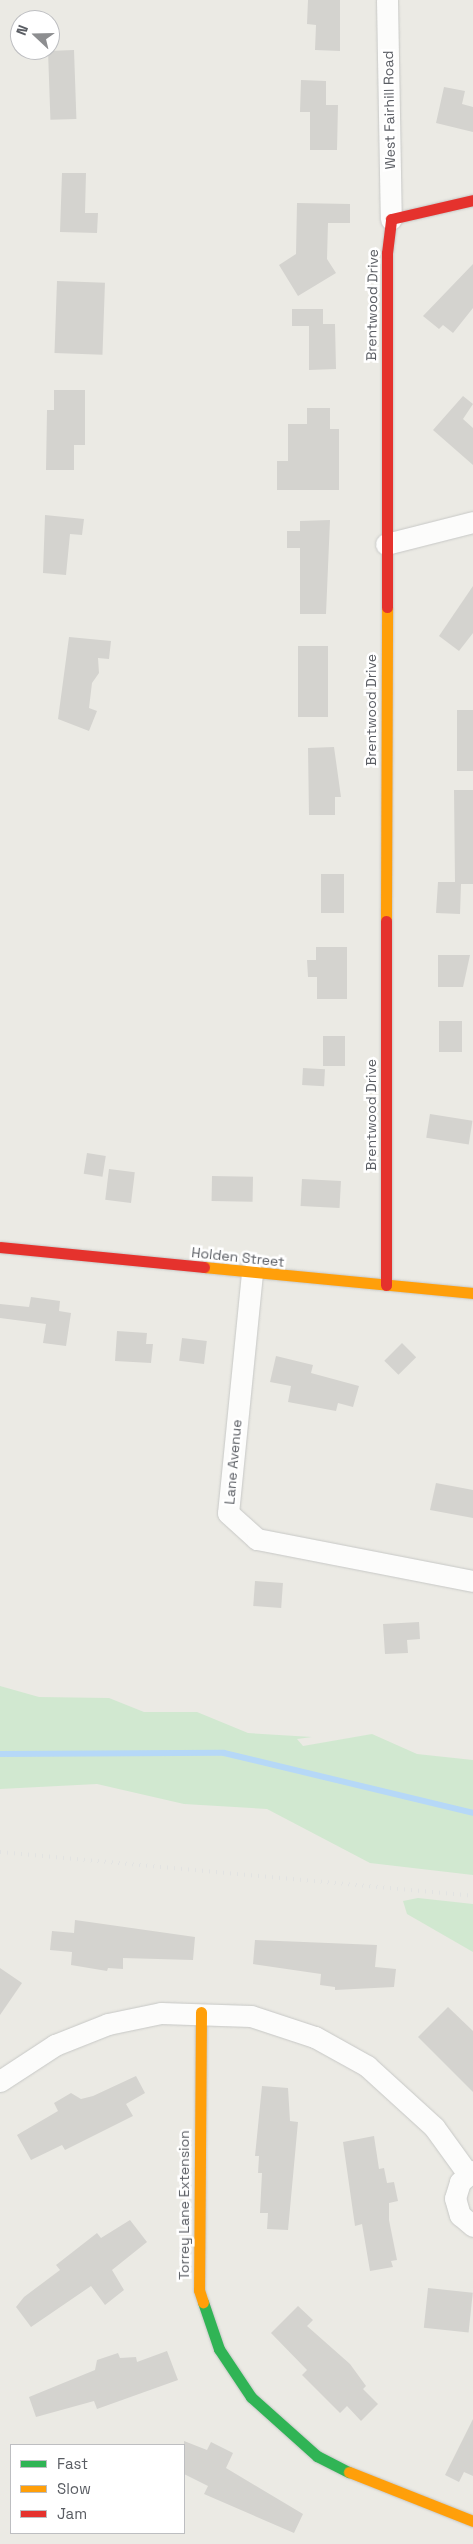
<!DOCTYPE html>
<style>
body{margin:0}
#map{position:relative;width:473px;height:2544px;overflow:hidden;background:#ebeae4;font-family:"Space Grotesk",sans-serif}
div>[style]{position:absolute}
.green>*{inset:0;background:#d1e8d0}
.stream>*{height:6px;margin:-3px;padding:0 3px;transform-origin:3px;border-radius:3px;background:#b6d8f7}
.building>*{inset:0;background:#d4d3cf;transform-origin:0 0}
.roads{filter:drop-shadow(0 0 1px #c7c8c6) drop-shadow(0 0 1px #c7c8c6)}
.street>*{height:21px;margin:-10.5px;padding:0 10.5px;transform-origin:10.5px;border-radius:10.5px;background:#fcfcfb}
.fast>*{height:11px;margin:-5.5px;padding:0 5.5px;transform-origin:5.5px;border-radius:5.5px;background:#30b455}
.slow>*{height:11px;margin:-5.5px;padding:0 5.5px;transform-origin:5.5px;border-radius:5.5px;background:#ff9f0a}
.jam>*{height:11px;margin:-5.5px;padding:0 5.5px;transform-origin:5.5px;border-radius:5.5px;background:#e5322d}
.rail>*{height:4px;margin-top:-2px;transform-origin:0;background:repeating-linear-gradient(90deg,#e2e3e2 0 1px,transparent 0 7px)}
span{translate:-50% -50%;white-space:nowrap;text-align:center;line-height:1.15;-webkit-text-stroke:5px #fff;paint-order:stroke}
.street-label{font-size:14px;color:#5a5d63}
.legend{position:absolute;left:10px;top:2444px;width:175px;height:90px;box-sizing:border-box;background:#fff;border:1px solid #bdbec1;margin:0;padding:6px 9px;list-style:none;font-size:15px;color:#5a5d63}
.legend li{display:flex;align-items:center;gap:10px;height:25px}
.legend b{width:25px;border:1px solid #bdbec1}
.north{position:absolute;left:10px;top:10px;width:50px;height:50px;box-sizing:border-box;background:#fff;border:1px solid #bdbec1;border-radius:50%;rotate:291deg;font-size:14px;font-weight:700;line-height:20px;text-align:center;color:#5a5d63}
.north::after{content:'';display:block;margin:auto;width:18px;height:22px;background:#8d8e90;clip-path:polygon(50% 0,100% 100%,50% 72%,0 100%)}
</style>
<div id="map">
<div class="green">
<i style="clip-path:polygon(0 1686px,39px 1697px,109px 1698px,144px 1712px,197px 1712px,248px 1733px,312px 1737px,297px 1739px,303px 1746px,372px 1734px,417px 1754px,473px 1760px,473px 1875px,370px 1863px,267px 1809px,184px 1804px,97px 1784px,0 1789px)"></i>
<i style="clip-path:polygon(418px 1898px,473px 1904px,473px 1952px,407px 1914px,403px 1901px)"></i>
</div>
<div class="stream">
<i style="left:0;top:1754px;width:224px;rotate:-0.3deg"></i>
<i style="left:224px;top:1753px;width:256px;rotate:13.5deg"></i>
</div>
<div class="building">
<i style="clip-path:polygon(308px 0,340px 0,340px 51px,315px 50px,316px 25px,307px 24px)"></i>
<i style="left:74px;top:50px;width:69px;height:26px;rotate:88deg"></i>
<i style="clip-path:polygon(301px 80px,326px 81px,326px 105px,338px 105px,337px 150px,310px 150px,310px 112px,300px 112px)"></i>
<i style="clip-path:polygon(444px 87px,465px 91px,462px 104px,473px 107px,473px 132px,436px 123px)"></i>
<i style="clip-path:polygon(62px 173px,86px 173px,85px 213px,98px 213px,97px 233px,60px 232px)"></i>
<i style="clip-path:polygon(297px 203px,350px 204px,350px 223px,328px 223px,327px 259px,336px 273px,298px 296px,279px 265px,296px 254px)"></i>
<i style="clip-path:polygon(473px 264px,473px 308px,453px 333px,443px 325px,439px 329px,423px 316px)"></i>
<i style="left:57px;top:281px;width:48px;height:72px;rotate:2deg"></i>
<i style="clip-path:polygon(292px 309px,323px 309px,323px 324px,335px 324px,336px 369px,309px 370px,309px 326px,292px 326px)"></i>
<i style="clip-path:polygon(54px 390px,85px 390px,85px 445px,74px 445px,74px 470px,46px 470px,47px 410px,54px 410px)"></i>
<i style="clip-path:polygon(463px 396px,473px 404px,463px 419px,473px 428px,473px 465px,433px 430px)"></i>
<i style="clip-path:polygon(307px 408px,330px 408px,330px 429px,339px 429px,339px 490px,277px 490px,277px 461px,288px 461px,288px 424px,307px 424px)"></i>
<i style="clip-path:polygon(45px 515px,84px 519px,82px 535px,70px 534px,66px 575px,43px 573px)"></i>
<i style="clip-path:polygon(330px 520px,326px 614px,300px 614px,300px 548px,287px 548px,287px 531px,300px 531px,300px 521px)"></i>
<i style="clip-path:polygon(473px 586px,473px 633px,459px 651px,439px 636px)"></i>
<i style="clip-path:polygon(69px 637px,111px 641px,109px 659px,98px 658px,99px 673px,92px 683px,89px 708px,97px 711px,89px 731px,58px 719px)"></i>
<i style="left:298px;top:646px;width:30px;height:71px"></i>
<i style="left:457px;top:710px;width:16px;height:61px"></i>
<i style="clip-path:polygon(334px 747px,341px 797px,335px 797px,335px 815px,309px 815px,308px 748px)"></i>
<i style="clip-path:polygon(454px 790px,473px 790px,473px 884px,461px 884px,460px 914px,436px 913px,438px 882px,455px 882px)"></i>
<i style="left:321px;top:874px;width:23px;height:39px"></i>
<i style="clip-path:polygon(316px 947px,347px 947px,347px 999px,317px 999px,317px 977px,308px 977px,307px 960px,316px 960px)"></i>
<i style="clip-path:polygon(438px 955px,470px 955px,463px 987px,438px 987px)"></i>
<i style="left:439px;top:1021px;width:23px;height:31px"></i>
<i style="left:323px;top:1036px;width:22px;height:30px"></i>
<i style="left:303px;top:1068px;width:22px;height:17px;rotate:3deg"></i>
<i style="left:430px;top:1114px;width:43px;height:24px;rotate:9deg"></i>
<i style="left:87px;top:1153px;width:19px;height:21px;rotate:9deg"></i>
<i style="left:109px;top:1169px;width:26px;height:31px;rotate:7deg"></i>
<i style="left:212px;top:1176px;width:41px;height:25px;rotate:1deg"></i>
<i style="left:302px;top:1179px;width:39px;height:27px;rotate:3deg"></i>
<i style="clip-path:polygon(31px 1297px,60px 1301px,59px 1311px,71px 1313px,66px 1346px,43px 1343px,46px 1324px,0 1318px,0 1304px,29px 1307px)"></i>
<i style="clip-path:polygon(117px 1331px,147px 1333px,146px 1344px,153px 1344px,151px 1363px,115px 1361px)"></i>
<i style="left:182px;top:1338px;width:25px;height:23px;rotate:7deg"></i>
<i style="left:402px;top:1343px;width:20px;height:25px;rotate:45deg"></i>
<i style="clip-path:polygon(276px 1356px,313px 1365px,311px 1373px,359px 1386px,353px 1407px,338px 1403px,336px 1411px,288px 1402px,291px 1386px,270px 1382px)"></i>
<i style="clip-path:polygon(436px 1483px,473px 1490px,473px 1518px,430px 1510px)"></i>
<i style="left:255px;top:1581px;width:28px;height:25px;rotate:4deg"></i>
<i style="clip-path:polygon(419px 1622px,420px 1639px,407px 1640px,408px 1653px,385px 1654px,383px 1624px)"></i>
<i style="clip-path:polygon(75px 1920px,195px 1937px,193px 1960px,123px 1958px,123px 1969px,108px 1968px,107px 1971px,71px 1965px,72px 1952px,50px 1950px,52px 1931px,74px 1933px)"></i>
<i style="clip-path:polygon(255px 1940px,377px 1945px,375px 1967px,396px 1969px,394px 1987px,335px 1990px,335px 1987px,320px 1985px,321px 1974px,253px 1964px)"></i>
<i style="clip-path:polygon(0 1968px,22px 1983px,0 2015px)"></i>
<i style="clip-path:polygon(448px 2007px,473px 2031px,473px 2092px,418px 2037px)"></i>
<i style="clip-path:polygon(136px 2076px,145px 2093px,126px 2104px,133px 2116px,65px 2150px,62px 2145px,31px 2160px,17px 2135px,58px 2111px,54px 2103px,71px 2093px,81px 2099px,93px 2096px)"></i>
<i style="clip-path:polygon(262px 2086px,288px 2088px,290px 2121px,298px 2122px,288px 2230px,267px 2229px,268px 2213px,260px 2213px,262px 2173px,258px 2173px,259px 2156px,255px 2156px)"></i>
<i style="clip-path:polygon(374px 2136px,379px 2169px,384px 2168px,387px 2183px,394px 2182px,398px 2201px,389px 2203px,389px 2220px,397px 2260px,391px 2261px,393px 2267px,370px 2271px,362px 2224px,355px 2226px,343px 2142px)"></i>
<i style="clip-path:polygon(130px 2220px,147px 2242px,112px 2270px,124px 2290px,105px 2305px,91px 2286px,31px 2327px,16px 2307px,24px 2297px,60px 2270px,56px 2265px,97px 2233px,101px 2238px)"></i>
<i style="left:428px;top:2288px;width:45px;height:40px;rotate:6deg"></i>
<i style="clip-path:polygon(298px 2306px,313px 2320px,307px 2326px,350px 2364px,366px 2386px,363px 2389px,378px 2404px,361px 2421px,347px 2406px,340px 2413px,302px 2375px,307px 2370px,271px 2333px)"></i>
<i style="clip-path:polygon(167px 2351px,178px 2380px,97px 2409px,94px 2401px,36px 2417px,29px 2397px,95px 2370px,97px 2360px,118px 2353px,120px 2358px,136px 2357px,137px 2362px)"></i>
<i style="clip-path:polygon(473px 2419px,473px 2476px,464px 2472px,459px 2482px,445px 2475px)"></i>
<i style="clip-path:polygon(184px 2441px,207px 2450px,211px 2442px,233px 2453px,226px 2468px,303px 2514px,294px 2533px,204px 2494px,208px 2486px,184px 2474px)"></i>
</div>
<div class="roads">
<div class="street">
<i style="left:387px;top:0;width:219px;rotate:89deg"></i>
<i style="left:386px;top:544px;width:90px;rotate:-14.2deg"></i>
<i style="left:252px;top:1273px;width:241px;rotate:95.7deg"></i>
<i style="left:228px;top:1513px;width:39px;rotate:42deg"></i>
<i style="left:257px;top:1539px;width:220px;rotate:11deg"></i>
<i style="left:0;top:2081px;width:66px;rotate:-33.2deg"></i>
<i style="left:55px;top:2045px;width:57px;rotate:-21.6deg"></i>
<i style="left:108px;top:2024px;width:54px;rotate:-11.7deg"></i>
<i style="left:161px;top:2013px;width:90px;rotate:1.9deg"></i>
<i style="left:251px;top:2016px;width:67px;rotate:18.2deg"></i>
<i style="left:315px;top:2037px;width:60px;rotate:29.1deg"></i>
<i style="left:367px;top:2066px;width:91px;rotate:42.3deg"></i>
<i style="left:434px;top:2127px;width:58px;rotate:54.1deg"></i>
<i style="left:473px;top:2171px;width:17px;rotate:140deg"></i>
<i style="left:460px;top:2182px;width:17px;rotate:107deg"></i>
<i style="left:455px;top:2198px;width:18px;rotate:74deg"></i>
<i style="left:460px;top:2215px;width:17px;rotate:40deg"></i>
</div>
<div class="fast">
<i style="left:203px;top:2302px;width:50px;rotate:71.2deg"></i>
<i style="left:219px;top:2349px;width:58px;rotate:56.3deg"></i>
<i style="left:251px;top:2397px;width:89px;rotate:41.8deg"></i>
<i style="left:317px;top:2456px;width:36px;rotate:27deg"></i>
</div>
<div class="slow">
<i style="left:386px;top:921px;width:314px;rotate:-89.8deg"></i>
<i style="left:204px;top:1267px;width:270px;rotate:5.5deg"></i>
<i style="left:201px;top:2012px;width:278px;rotate:90.4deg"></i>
<i style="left:199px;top:2290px;width:13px;rotate:72deg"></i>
<i style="left:349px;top:2472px;width:133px;rotate:21.6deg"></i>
</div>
<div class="jam">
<i style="left:387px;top:607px;width:354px;rotate:-90deg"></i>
<i style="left:387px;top:253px;width:34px;rotate:-83deg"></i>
<i style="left:391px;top:219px;width:84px;rotate:-13deg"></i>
<i style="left:0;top:1247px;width:205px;rotate:5.6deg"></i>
<i style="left:386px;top:1285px;width:364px;rotate:-90deg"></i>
</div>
</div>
<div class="rail">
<i style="left:0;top:1852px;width:475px;rotate:5.3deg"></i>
</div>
<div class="street-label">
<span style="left:389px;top:110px;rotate:-91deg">West Fairhill Road</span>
<span style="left:372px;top:305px;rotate:-89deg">Brentwood Drive</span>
<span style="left:371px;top:710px;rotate:-90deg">Brentwood Drive</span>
<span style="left:371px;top:1115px;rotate:-90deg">Brentwood Drive</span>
<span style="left:238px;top:1257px;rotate:6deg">Holden Street</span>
<span style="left:233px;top:1462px;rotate:-85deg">Lane Avenue</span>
<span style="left:184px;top:2205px;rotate:-90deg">Torrey Lane Extension</span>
</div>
<ul class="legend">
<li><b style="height:6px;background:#30b455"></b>Fast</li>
<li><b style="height:6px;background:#ff9f0a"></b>Slow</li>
<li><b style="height:6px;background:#e5322d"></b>Jam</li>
</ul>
<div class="north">N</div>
</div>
